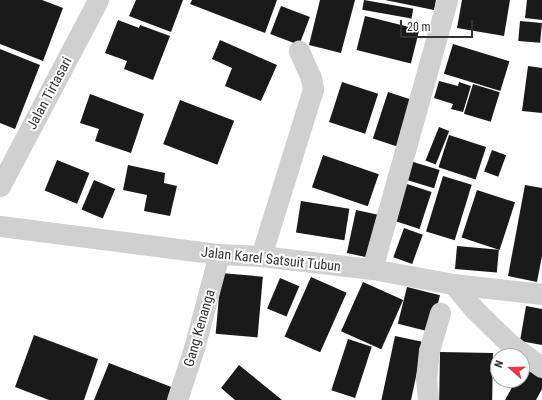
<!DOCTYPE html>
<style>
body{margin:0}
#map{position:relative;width:542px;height:400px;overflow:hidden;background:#fff;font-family:"Roboto Condensed",sans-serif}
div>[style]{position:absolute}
.building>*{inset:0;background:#1a1a1a;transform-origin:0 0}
.minor>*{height:21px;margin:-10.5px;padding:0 10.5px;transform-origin:10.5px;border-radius:10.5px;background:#d0d0d0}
span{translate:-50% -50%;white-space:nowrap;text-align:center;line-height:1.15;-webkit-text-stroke:4px #fff;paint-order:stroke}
.street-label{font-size:14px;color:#333}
.north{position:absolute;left:490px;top:348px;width:40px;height:40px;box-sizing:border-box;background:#fff;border:1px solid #adadad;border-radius:50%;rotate:290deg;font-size:11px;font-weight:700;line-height:16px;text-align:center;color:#333}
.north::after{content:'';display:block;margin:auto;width:14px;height:18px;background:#e63946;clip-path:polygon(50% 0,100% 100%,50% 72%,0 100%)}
.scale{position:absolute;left:400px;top:20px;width:73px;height:18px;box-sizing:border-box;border:2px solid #333;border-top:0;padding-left:5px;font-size:12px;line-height:14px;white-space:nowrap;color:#333;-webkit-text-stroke:3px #fff;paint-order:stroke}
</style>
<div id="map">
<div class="building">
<i style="clip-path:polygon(0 0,42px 0,63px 8px,43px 61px,0 44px)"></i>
<i style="clip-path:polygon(136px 0,183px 0,171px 32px,129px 16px)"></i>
<i style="clip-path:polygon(192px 0,277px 0,265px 33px,190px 4px)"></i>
<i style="clip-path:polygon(320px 0,355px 0,341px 53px,309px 45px)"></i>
<i style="left:364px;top:0;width:50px;height:10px;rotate:10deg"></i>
<i style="clip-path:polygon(385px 0,436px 0,434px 10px)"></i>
<i style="clip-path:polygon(462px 0,510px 0,504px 36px,457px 28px)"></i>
<i style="clip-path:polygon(527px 0,542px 0,542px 20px,525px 18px)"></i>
<i style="left:281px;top:6px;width:31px;height:30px;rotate:21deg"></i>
<i style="left:365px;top:16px;width:56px;height:35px;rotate:14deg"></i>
<i style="clip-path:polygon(118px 20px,139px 28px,140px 25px,170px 36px,153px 80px,124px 69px,127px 61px,105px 53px)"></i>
<i style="left:520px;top:21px;width:22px;height:20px;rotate:5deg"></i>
<i style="clip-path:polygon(220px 40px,277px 65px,261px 101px,225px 86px,232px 68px,212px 59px)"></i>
<i style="left:453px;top:44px;width:59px;height:31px;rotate:17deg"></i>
<i style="clip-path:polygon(0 49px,40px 65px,15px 129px,0 123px)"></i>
<i style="clip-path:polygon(528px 66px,542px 68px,542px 113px,522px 111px)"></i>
<i style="clip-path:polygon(439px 81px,458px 86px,459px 82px,471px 86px,463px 112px,451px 109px,453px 104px,434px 98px)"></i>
<i style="left:342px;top:82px;width:38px;height:42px;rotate:18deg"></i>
<i style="left:473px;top:84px;width:28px;height:31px;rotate:17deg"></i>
<i style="left:388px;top:92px;width:32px;height:49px;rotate:18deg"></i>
<i style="clip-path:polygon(90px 94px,144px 114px,131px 153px,95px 141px,99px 129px,80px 123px)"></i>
<i style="left:180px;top:100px;width:58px;height:47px;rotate:21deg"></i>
<i style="left:439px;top:127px;width:11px;height:36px;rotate:22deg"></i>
<i style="left:449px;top:135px;width:39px;height:34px;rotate:18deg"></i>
<i style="left:492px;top:150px;width:15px;height:23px;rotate:20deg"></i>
<i style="left:323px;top:155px;width:59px;height:34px;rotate:19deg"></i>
<i style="left:57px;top:160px;width:35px;height:33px;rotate:22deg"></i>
<i style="left:410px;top:161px;width:31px;height:19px;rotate:17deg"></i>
<i style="clip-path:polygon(128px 165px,165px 173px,164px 183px,177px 186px,170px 216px,144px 211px,147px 195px,123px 190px)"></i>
<i style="left:443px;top:176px;width:30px;height:58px;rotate:17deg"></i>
<i style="left:94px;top:180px;width:23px;height:32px;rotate:23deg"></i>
<i style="left:404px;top:183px;width:29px;height:39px;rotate:18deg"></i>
<i style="clip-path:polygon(525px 185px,542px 188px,542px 256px,537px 282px,508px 276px)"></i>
<i style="left:477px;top:190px;width:40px;height:50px;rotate:18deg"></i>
<i style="left:301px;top:201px;width:49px;height:32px;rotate:9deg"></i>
<i style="left:356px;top:210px;width:25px;height:44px;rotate:12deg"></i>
<i style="left:404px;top:228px;width:20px;height:31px;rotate:20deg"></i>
<i style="left:457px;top:246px;width:42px;height:23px;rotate:5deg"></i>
<i style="left:221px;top:273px;width:42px;height:61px;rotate:5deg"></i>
<i style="left:311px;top:277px;width:39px;height:65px;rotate:24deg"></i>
<i style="left:280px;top:278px;width:21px;height:33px;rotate:23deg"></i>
<i style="left:363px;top:282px;width:44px;height:54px;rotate:24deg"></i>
<i style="left:407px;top:287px;width:34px;height:38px;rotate:14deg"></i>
<i style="clip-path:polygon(526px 306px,542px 309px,542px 345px,520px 341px)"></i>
<i style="clip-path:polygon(34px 335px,98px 359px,84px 400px,49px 400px,15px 387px)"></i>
<i style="left:395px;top:336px;width:29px;height:66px;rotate:12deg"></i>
<i style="left:348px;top:339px;width:25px;height:54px;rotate:18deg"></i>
<i style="left:440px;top:352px;width:53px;height:48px;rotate:1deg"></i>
<i style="clip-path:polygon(109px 363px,174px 388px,169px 400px,94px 400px)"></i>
<i style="clip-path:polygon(239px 365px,282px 400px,235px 400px,221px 388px)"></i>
<i style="clip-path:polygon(523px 367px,542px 378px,542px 389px,536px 400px,505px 400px,516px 380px,522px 380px)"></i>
</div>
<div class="minor">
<i style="left:0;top:186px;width:210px;rotate:-62.2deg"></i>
<i style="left:0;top:226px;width:221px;rotate:7.3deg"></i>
<i style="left:219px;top:254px;width:42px;rotate:2.7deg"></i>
<i style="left:261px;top:256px;width:112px;rotate:6.7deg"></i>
<i style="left:372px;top:269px;width:82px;rotate:10.5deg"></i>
<i style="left:453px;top:284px;width:90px;rotate:6.4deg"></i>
<i style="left:261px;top:256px;width:175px;rotate:-72.7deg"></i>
<i style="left:313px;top:89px;width:11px;rotate:-100deg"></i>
<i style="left:311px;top:78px;width:30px;rotate:-114deg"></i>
<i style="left:372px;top:269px;width:279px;rotate:-74.4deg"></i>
<i style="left:453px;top:284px;width:34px;rotate:50deg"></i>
<i style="left:475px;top:310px;width:49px;rotate:44.2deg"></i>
<i style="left:510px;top:344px;width:39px;rotate:36deg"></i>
<i style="left:177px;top:400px;width:55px;rotate:-71.9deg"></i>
<i style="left:194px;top:348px;width:97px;rotate:-75.1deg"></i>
<i style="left:428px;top:400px;width:21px;rotate:-95deg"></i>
<i style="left:426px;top:379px;width:28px;rotate:-84deg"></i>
<i style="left:429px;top:351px;width:40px;rotate:-74deg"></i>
</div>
<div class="street-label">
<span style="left:49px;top:93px;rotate:-62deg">Jalan Tirtasari</span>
<span style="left:271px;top:259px;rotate:6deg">Jalan Karel Satsuit Tubun</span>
<span style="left:199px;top:328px;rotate:-74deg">Gang Kenanga</span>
</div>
<div class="north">N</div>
<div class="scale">20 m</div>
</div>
